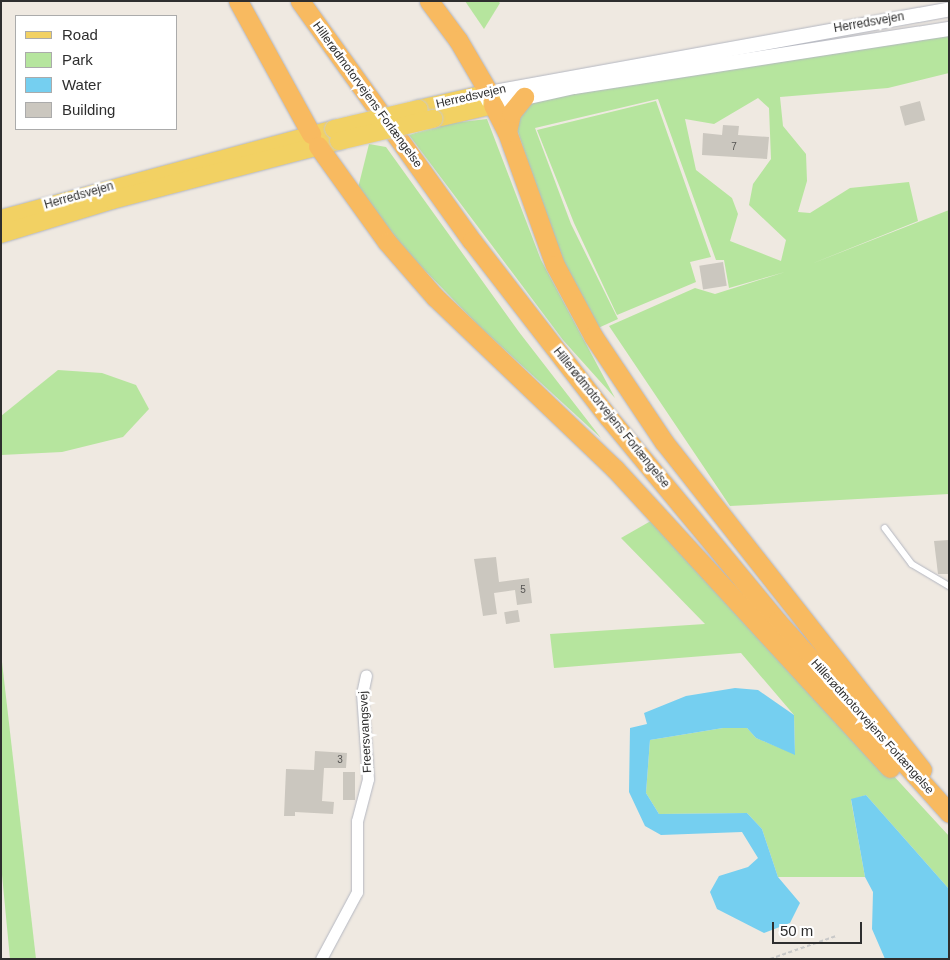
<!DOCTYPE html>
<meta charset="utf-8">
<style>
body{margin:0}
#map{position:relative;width:950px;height:960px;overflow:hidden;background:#efe9e1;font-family:Arial,sans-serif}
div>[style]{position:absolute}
.green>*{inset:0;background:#b6e59e}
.water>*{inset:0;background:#75cff0}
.building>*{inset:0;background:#cbc7bf;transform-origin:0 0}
.path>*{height:2px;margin-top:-1px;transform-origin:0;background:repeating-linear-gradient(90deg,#c9c9c9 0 4px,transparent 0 6.5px)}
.roads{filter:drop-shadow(0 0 1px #b4b7c1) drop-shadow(0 0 1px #b4b7c1)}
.service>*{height:5.5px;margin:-2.75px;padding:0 2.75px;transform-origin:2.75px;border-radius:2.75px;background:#fff}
.minor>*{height:11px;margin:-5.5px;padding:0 5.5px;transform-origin:5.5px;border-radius:5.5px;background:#fff}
.tertiary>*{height:14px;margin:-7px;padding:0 7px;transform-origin:7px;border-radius:7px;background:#fff}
.primary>*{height:18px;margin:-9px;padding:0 9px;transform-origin:9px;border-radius:9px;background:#f2d163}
.trunk>*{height:19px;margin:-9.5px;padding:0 9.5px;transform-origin:9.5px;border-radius:9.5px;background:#f8ba60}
.bridges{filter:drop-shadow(0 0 1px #c9c9c9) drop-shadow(0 0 1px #c9c9c9)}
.primary-bridge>*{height:18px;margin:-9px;padding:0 9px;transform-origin:9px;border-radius:9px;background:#f2d163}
span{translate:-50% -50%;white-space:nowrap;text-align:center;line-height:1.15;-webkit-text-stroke:5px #fff;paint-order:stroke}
.number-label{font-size:10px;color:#555452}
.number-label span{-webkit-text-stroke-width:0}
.street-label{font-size:12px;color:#2e2e2e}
.frame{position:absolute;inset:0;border:2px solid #2e2e2e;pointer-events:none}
.legend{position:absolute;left:15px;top:15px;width:162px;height:115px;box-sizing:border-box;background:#fff;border:1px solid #ababab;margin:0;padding:6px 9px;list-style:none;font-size:15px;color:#2e2e2e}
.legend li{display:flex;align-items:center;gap:10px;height:25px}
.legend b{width:25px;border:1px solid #ababab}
.scale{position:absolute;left:772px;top:922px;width:90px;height:22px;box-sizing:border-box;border:2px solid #2e2e2e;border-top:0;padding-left:6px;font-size:15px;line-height:18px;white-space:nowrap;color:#2e2e2e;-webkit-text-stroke:4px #fff;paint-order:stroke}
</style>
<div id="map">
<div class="green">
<i style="clip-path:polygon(465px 1px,498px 1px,500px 3px,484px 29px)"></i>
<i style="clip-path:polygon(evenodd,949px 35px,949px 73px,888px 88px,780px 97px,783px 126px,806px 154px,807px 181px,798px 212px,810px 213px,850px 188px,909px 182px,918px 221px,811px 264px,949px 210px,949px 494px,730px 506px,609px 326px,695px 288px,715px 294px,785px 272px,729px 288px,724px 260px,716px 260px,658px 99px,535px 128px,571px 224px,618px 319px,596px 329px,556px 248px,518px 132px,517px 118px,526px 104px,556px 95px,949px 35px,758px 98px,769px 108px,771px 159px,753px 184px,749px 205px,786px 240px,781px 261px,730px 241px,738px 214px,732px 198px,696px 170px,685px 119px,714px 124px,758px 98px)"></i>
<i style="clip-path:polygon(656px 101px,711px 257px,690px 262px,696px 282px,617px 315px,574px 223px,537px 130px)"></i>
<i style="clip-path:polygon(487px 119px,541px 260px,615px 398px,563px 340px,409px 135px,444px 124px)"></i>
<i style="clip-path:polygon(369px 144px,386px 147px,519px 332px,601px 438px,480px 327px,407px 252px,358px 188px)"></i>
<i style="clip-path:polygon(58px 370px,102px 373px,136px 385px,149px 409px,123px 437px,62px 452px,1px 455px,1px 416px)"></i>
<i style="clip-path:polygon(656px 518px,949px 836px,949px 889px,866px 795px,851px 800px,865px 877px,778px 877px,762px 829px,747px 813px,659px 814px,646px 793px,650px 740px,723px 728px,747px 728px,756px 738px,795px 754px,794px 715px,741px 653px,554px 668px,550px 634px,705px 624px,621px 538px)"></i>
<i style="clip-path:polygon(1px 662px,2px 662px,36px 959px,10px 959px,1px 864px)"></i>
</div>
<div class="water">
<i style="clip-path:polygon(735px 688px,758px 690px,794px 715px,795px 755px,756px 738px,747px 728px,723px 728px,650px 740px,646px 793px,659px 814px,747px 813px,762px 829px,778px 877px,800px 903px,790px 923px,764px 933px,717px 909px,710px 892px,719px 876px,748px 867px,758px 858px,742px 832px,661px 835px,645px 826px,629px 792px,630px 728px,647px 724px,644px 713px,686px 696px)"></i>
<i style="clip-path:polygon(866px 795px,949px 889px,949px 959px,885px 959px,872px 929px,873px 892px,865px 877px,851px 799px)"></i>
</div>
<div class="building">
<i style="left:920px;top:101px;width:20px;height:21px;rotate:75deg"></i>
<i style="clip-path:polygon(723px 125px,739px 126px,738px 135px,769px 137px,767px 159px,702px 155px,703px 133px,722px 135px)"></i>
<i style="left:723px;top:262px;width:24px;height:24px;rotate:81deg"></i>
<i style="clip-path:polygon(949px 540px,949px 574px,938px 574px,934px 541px)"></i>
<i style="clip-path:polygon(496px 557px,499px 582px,529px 578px,532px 603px,517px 605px,515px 590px,494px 593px,497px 614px,483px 616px,474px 559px)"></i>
<i style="left:518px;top:610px;width:12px;height:14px;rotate:81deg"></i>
<i style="clip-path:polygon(315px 751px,347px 753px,346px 768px,324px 768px,322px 801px,334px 802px,333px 814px,295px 812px,295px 816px,284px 816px,286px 769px,314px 770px)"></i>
<i style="left:355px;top:772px;width:28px;height:12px;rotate:90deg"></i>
</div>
<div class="path">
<i style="left:770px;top:959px;width:70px;rotate:-19.2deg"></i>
</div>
<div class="roads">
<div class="service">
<i style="left:885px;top:528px;width:45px;rotate:53.1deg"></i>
<i style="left:912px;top:564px;width:43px;rotate:30.7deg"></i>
</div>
<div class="minor">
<i style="left:321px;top:959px;width:76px;rotate:-61.8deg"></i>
<i style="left:357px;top:892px;width:71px;rotate:-90deg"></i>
<i style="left:357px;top:821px;width:43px;rotate:-75.3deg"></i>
<i style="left:368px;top:779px;width:85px;rotate:-94deg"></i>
<i style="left:362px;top:694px;width:19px;rotate:-78deg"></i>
</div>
<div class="tertiary">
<i style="left:489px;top:93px;width:468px;rotate:-10.3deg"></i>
<i style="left:493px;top:105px;width:83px;rotate:-12.5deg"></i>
<i style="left:574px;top:87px;width:379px;rotate:-8.8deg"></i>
</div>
<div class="primary">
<i style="left:419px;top:109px;width:72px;rotate:-12.9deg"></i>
<i style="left:489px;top:93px;width:13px;rotate:72deg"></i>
<i style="left:493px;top:105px;width:62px;rotate:166.9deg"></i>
<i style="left:1px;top:219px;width:345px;rotate:-15.1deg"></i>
<i style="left:1px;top:234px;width:116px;rotate:-17deg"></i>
<i style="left:112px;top:200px;width:235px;rotate:-14.6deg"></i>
</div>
<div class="trunk">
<i style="left:238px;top:1px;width:152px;rotate:61.2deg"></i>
<i style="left:300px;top:1px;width:295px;rotate:54.4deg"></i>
<i style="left:472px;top:241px;width:224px;rotate:52.3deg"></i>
<i style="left:609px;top:418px;width:264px;rotate:50.4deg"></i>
<i style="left:777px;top:621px;width:258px;rotate:48.1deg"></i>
<i style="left:429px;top:1px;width:49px;rotate:53.4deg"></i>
<i style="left:458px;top:40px;width:61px;rotate:59.7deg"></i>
<i style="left:493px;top:105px;width:30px;rotate:63deg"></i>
<i style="left:507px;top:132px;width:141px;rotate:70.2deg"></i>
<i style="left:555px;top:265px;width:81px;rotate:61.8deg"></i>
<i style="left:593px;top:336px;width:128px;rotate:56.2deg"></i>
<i style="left:664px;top:442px;width:417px;rotate:51.8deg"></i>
<i style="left:507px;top:132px;width:19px;rotate:-78deg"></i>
<i style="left:511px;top:113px;width:21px;rotate:-51deg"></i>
<i style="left:318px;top:146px;width:118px;rotate:54.3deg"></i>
<i style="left:387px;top:242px;width:73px;rotate:48.9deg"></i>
<i style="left:435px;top:297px;width:249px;rotate:43.7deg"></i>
<i style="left:615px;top:469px;width:406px;rotate:47.4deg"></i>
</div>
</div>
<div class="bridges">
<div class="primary-bridge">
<i style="left:334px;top:129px;width:87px;rotate:-13.2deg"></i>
<i style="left:339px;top:141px;width:97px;rotate:-13.2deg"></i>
</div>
</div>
<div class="number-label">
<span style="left:734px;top:147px">7</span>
<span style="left:523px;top:590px">5</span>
<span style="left:340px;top:760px">3</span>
</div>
<div class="street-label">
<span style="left:869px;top:23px;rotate:-10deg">Herredsvejen</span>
<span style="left:367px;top:95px;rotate:54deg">Hillerødmotorvejens Forlængelse</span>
<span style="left:471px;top:97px;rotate:-13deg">Herredsvejen</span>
<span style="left:79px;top:196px;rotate:-16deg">Herredsvejen</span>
<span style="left:611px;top:418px;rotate:51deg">Hillerødmotorvejens Forlængelse</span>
<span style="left:872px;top:727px;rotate:48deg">Hillerødmotorvejens Forlængelse</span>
<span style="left:366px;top:732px;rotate:-93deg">Freersvangsvej</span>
</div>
<div class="frame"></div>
<ul class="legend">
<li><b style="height:6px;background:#f2d163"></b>Road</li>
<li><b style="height:14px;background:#b6e59e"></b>Park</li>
<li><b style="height:14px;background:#75cff0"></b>Water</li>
<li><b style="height:14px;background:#cbc7bf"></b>Building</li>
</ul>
<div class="scale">50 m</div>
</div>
